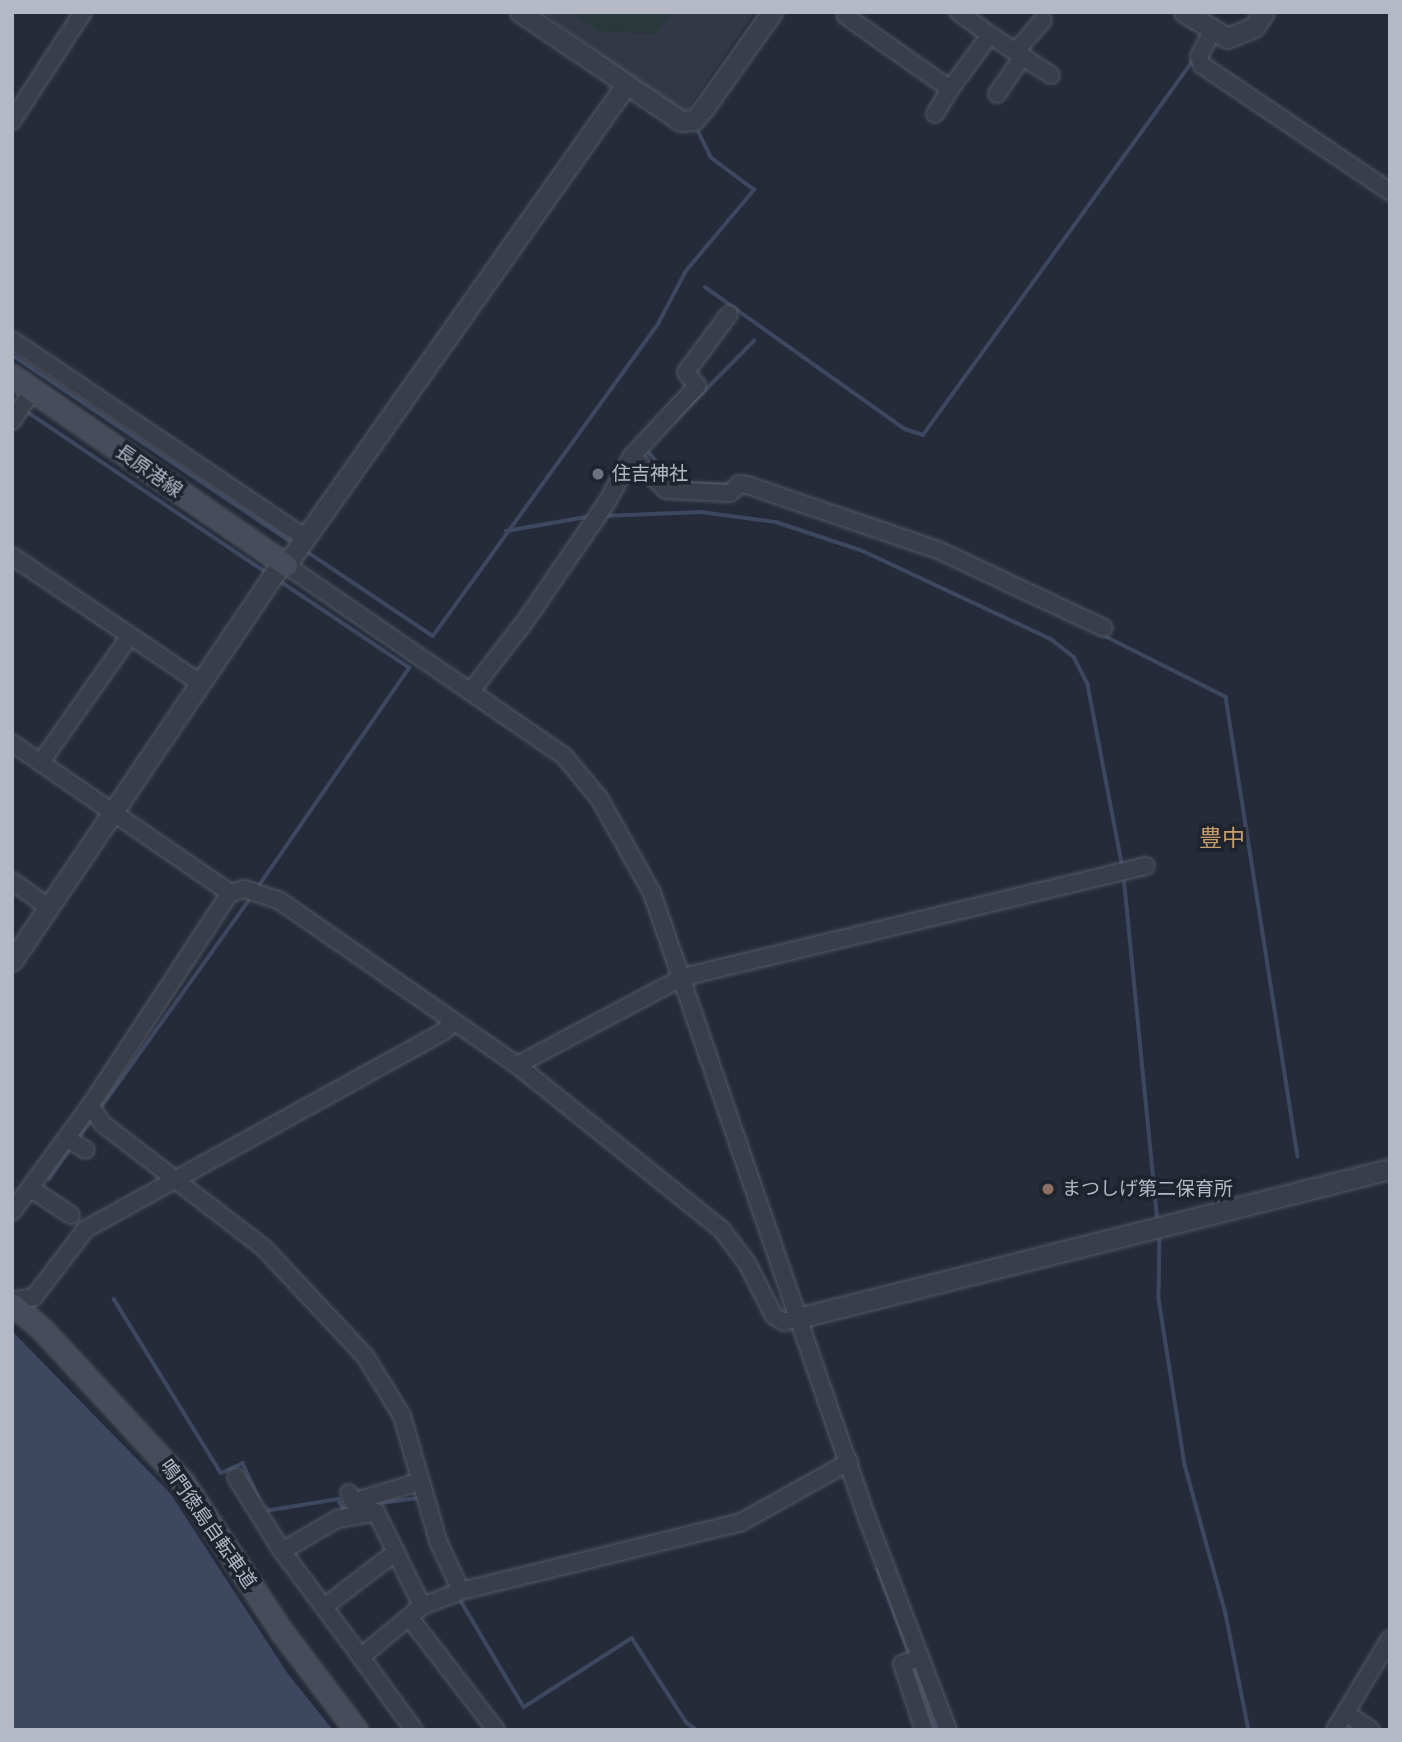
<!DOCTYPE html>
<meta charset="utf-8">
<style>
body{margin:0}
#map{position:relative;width:1402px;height:1742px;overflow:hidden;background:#252b39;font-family:"Roboto Condensed","Noto Sans JP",sans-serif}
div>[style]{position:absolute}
.airport>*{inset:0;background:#333846}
.green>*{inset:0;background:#28383b}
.water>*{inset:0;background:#3d4860}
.stream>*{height:3.5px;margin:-1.75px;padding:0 1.75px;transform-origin:1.75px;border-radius:1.75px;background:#3d4860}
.roads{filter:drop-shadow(0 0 2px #545964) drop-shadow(0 0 2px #545964)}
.minor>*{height:16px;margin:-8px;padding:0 8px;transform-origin:8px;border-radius:8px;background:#393e4a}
.tertiary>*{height:19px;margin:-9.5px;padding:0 9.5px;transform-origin:9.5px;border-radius:9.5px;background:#393e4a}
.secondary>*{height:21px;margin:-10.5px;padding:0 10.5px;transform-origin:10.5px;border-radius:10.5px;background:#474c5c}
.dots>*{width:19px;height:19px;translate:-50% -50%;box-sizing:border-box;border:4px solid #1e232e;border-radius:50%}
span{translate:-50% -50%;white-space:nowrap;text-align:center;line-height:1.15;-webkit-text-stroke:7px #1e232e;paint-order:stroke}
.street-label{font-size:19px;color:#b4b9c5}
.poi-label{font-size:19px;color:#b4b9c5}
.left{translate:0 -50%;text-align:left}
.quarter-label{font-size:23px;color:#c89f6c}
.frame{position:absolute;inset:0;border:14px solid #b4b9c5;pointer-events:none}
</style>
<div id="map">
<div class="airport">
<i style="clip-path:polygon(542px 12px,755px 12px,684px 114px)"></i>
</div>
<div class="green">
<i style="clip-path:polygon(572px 12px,671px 12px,656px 34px,598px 31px)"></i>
</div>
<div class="water">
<i style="clip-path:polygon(12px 1331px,170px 1493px,288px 1674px,333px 1730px,12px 1730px)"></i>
</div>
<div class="stream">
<i style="left:705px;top:287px;width:245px;rotate:35.4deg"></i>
<i style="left:905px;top:429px;width:19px;rotate:18deg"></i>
<i style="left:923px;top:435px;width:462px;rotate:-54.2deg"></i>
<i style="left:12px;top:355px;width:338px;rotate:33.8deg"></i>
<i style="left:26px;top:411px;width:290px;rotate:33.9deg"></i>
<i style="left:674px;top:422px;width:114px;rotate:-45.4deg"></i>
<i style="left:647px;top:450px;width:43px;rotate:49.7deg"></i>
<i style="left:682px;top:483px;width:48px;rotate:2.4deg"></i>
<i style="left:603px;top:516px;width:98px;rotate:-2.3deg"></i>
<i style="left:701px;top:512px;width:76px;rotate:7.6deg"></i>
<i style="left:776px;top:522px;width:92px;rotate:18.4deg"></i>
<i style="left:863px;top:551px;width:208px;rotate:25.1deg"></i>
<i style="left:1051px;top:639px;width:29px;rotate:38deg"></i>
<i style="left:1074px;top:657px;width:31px;rotate:63deg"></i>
<i style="left:1088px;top:685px;width:186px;rotate:79.2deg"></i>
<i style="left:506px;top:531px;width:87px;rotate:-9.9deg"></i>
<i style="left:306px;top:551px;width:153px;rotate:33.8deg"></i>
<i style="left:433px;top:636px;width:385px;rotate:-54.2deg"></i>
<i style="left:658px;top:324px;width:60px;rotate:-62.2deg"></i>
<i style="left:686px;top:271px;width:106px;rotate:-50deg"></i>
<i style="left:754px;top:190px;width:54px;rotate:-143.3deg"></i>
<i style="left:711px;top:158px;width:28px;rotate:-116deg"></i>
<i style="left:1101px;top:634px;width:140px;rotate:26.7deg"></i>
<i style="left:1226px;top:697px;width:465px;rotate:81.1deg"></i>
<i style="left:1124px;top:876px;width:346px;rotate:84.4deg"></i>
<i style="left:258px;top:887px;width:266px;rotate:-55.4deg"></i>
<i style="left:409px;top:668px;width:156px;rotate:-146.2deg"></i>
<i style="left:100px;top:1109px;width:262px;rotate:-54.5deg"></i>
<i style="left:77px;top:1140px;width:27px;rotate:-54deg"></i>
<i style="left:49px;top:1179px;width:40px;rotate:-55.1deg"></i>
<i style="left:1160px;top:1234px;width:65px;rotate:90.9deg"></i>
<i style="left:1159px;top:1299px;width:168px;rotate:81.1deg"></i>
<i style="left:1185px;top:1465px;width:155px;rotate:74.6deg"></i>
<i style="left:1226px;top:1614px;width:118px;rotate:78.8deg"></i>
<i style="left:114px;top:1299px;width:204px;rotate:58.4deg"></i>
<i style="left:221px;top:1473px;width:24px;rotate:-24deg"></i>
<i style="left:243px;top:1463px;width:42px;rotate:65.9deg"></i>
<i style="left:372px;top:1504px;width:46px;rotate:-7.4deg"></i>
<i style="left:265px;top:1511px;width:74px;rotate:-9.3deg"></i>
<i style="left:338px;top:1499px;width:13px;rotate:61deg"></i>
<i style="left:344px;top:1510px;width:7px;rotate:-16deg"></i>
<i style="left:878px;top:1569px;width:92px;rotate:69.6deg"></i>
<i style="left:458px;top:1596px;width:129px;rotate:59.3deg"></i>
<i style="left:524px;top:1707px;width:128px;rotate:-32.6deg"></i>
<i style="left:632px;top:1638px;width:101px;rotate:57.1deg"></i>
<i style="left:687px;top:1723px;width:12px;rotate:35deg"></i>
<i style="left:914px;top:1665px;width:69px;rotate:71.3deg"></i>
</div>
<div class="roads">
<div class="minor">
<i style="left:849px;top:12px;width:5px;rotate:127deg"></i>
<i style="left:846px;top:16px;width:127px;rotate:35.1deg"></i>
<i style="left:950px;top:89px;width:67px;rotate:-53.5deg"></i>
<i style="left:990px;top:35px;width:39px;rotate:-144deg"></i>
<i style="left:1212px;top:31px;width:29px;rotate:117deg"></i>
<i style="left:1199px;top:57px;width:9px;rotate:69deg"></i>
<i style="left:1202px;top:65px;width:227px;rotate:34deg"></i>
<i style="left:990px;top:35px;width:73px;rotate:33.3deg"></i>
<i style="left:1016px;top:51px;width:41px;rotate:-48.9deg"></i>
<i style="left:997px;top:94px;width:46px;rotate:-55.6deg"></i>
<i style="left:935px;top:114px;width:29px;rotate:-59deg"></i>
<i style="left:12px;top:121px;width:130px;rotate:-56.9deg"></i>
<i style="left:12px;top:340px;width:354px;rotate:34deg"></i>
<i style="left:12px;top:421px;width:37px;rotate:-56deg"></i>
<i style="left:632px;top:456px;width:96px;rotate:-47.1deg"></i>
<i style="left:697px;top:386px;width:18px;rotate:-128deg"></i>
<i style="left:686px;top:372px;width:72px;rotate:-53.4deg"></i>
<i style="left:12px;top:556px;width:225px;rotate:34deg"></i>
<i style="left:286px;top:565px;width:337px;rotate:34.5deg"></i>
<i style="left:564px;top:756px;width:55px;rotate:50.2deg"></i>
<i style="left:599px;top:798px;width:109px;rotate:60.8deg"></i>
<i style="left:652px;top:893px;width:661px;rotate:71.02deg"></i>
<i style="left:867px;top:1518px;width:227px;rotate:69.1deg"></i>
<i style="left:471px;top:691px;width:90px;rotate:-52.2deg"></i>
<i style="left:526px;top:620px;width:143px;rotate:-55.5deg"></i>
<i style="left:607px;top:502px;width:52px;rotate:-61.5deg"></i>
<i style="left:632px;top:456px;width:48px;rotate:45deg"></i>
<i style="left:666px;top:490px;width:64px;rotate:2.7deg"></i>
<i style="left:730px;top:493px;width:13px;rotate:-45deg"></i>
<i style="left:739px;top:484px;width:8px;rotate:7deg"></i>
<i style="left:747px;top:485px;width:202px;rotate:18.8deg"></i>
<i style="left:938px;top:550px;width:183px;rotate:25.2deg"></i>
<i style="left:12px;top:743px;width:265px;rotate:34.5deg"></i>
<i style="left:230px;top:893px;width:15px;rotate:-16deg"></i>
<i style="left:244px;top:889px;width:38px;rotate:18deg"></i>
<i style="left:280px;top:901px;width:288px;rotate:34.7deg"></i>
<i style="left:517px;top:1065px;width:263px;rotate:38.8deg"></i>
<i style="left:722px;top:1230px;width:41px;rotate:52.9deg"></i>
<i style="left:747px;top:1263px;width:59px;rotate:63deg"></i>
<i style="left:774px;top:1316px;width:12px;rotate:31deg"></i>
<i style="left:784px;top:1322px;width:15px;rotate:-16deg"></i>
<i style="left:41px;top:762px;width:154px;rotate:-54.8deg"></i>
<i style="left:12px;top:881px;width:44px;rotate:35.8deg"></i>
<i style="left:517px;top:1065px;width:188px;rotate:-27.9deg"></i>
<i style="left:683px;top:977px;width:476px;rotate:-13.5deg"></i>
<i style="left:90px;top:1106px;width:22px;rotate:54deg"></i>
<i style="left:103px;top:1124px;width:202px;rotate:37.6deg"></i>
<i style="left:263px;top:1247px;width:149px;rotate:46.9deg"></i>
<i style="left:365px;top:1356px;width:70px;rotate:58.3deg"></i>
<i style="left:402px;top:1416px;width:130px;rotate:73.9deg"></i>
<i style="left:438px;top:1541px;width:55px;rotate:65.3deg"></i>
<i style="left:66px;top:1138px;width:23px;rotate:31deg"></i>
<i style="left:30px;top:1188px;width:49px;rotate:33.4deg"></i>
<i style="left:12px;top:1212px;width:132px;rotate:-53.7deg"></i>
<i style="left:90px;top:1106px;width:255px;rotate:-56.7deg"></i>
<i style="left:12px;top:1301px;width:22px;rotate:-10deg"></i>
<i style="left:34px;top:1297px;width:86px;rotate:-52.6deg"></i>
<i style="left:86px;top:1229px;width:409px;rotate:-28.9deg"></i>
<i style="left:444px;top:1031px;width:13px;rotate:-45deg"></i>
<i style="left:236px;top:1477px;width:87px;rotate:58.1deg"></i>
<i style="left:282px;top:1551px;width:132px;rotate:53.3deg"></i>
<i style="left:349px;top:1493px;width:10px;rotate:66deg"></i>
<i style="left:353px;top:1502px;width:69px;rotate:-16.9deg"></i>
<i style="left:282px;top:1551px;width:64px;rotate:-30.2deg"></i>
<i style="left:337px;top:1519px;width:40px;rotate:-10deg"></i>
<i style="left:376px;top:1512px;width:105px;rotate:63.9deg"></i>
<i style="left:324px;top:1607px;width:91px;rotate:-37.4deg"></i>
<i style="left:409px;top:1617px;width:143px;rotate:52.4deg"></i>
<i style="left:920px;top:1658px;width:19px;rotate:162deg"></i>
<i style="left:902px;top:1664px;width:70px;rotate:71.6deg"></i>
<i style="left:1347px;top:1714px;width:29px;rotate:34deg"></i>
<i style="left:414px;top:1730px;width:90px;rotate:-126deg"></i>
<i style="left:361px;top:1657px;width:80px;rotate:-39.9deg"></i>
<i style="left:422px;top:1606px;width:42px;rotate:-21deg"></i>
<i style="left:461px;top:1591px;width:288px;rotate:-13.8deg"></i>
<i style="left:741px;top:1522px;width:124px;rotate:-29.1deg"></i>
<i style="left:1335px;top:1730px;width:106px;rotate:-58.9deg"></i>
</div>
<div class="tertiary">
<i style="left:520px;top:12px;width:194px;rotate:34.1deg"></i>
<i style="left:681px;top:121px;width:13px;rotate:-4deg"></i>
<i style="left:694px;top:120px;width:16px;rotate:-50deg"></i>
<i style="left:704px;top:108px;width:118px;rotate:-54.7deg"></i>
<i style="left:1184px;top:12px;width:50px;rotate:31.2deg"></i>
<i style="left:1227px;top:38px;width:29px;rotate:-22deg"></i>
<i style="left:1254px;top:27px;width:18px;rotate:-56deg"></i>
<i style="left:286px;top:565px;width:587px;rotate:-54.71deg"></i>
<i style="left:12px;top:961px;width:482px;rotate:-55.9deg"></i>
<i style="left:798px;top:1318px;width:610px;rotate:-14.13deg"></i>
</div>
<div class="secondary">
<i style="left:12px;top:376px;width:333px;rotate:34.6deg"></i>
<i style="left:12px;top:1304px;width:39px;rotate:40deg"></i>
<i style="left:42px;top:1329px;width:208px;rotate:47.3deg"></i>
<i style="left:183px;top:1482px;width:180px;rotate:56.6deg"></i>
<i style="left:282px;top:1632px;width:123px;rotate:52.9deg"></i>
</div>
</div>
<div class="dots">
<i style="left:598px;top:474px;background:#6b7280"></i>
<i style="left:1048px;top:1189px;background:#8d6e63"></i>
</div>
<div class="street-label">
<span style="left:149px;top:471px;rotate:35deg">長原港線</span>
<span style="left:208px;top:1524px;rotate:55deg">鳴門徳島自転車道</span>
</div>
<div class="poi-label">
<span class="left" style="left:612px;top:474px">住吉神社</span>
<span class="left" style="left:1062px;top:1189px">まつしげ第二保育所</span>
</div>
<div class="quarter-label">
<span style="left:1222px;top:839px">豊中</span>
</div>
<div class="frame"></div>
</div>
